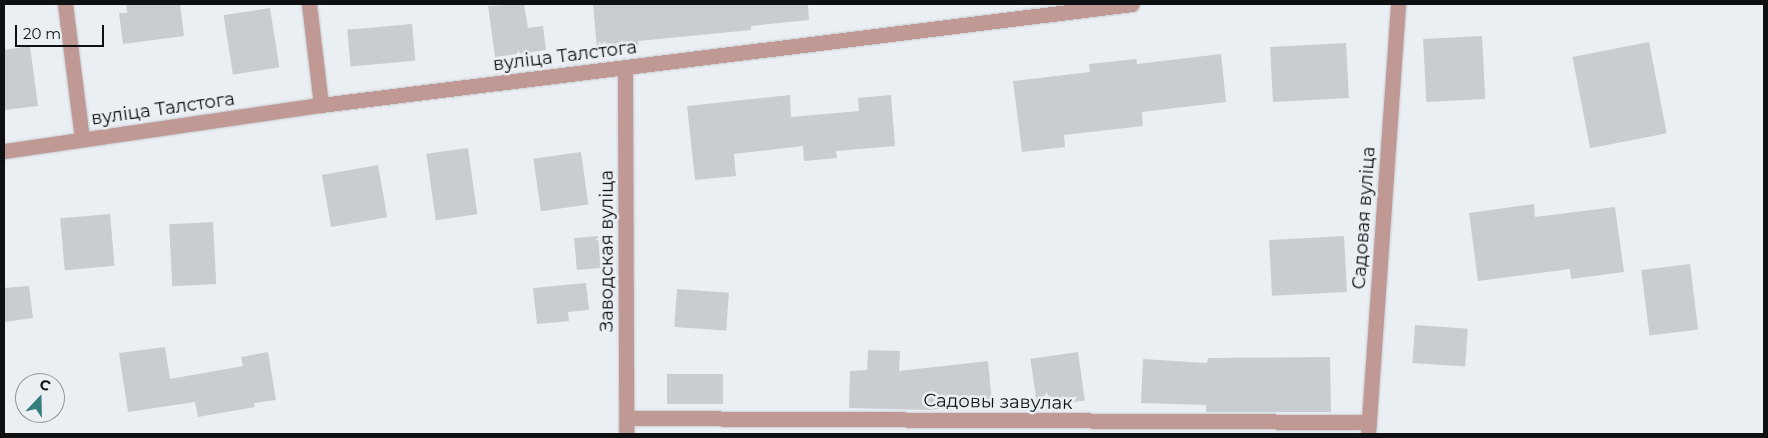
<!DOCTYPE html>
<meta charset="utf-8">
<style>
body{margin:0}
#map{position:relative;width:1768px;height:438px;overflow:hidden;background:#eaeff4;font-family:Montserrat,sans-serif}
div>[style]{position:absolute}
.building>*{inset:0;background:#c8cdd1;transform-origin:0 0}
.roads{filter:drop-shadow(0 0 1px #c7cbd0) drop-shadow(0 0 1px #c7cbd0)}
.service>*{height:15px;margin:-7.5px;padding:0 7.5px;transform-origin:7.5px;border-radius:7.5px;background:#c09995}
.minor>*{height:15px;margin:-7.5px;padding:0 7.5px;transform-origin:7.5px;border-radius:7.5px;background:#c09995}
span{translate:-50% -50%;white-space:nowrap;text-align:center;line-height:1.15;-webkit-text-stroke:5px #eaeff4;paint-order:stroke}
.street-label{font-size:18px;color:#0e1012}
.frame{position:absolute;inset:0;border:5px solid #0e1012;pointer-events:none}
.north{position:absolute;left:15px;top:373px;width:50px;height:50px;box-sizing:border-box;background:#eaeff4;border:1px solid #92969a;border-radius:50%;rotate:21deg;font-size:14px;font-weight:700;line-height:20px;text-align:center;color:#0e1012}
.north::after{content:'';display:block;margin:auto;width:18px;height:22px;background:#357e7d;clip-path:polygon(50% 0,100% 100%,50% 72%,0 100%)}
.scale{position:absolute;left:15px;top:25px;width:89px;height:22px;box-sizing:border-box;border:2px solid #0e1012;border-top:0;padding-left:6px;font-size:15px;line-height:18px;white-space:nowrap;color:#0e1012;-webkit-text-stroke:4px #eaeff4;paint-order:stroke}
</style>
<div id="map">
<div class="building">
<i style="clip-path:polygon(126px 4px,180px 4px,184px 36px,123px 44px,119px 13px,127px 13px)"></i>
<i style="clip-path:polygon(524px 4px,528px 28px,543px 26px,546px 50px,495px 57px,488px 6px)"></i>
<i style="clip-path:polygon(593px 4px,808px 4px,809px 20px,751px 26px,751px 30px,638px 41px,639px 45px,597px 49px)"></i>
<i style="left:270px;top:8px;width:60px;height:47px;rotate:81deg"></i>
<i style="left:412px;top:24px;width:37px;height:65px;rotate:85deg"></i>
<i style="left:1482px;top:36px;width:63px;height:59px;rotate:87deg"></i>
<i style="left:1649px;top:42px;width:93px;height:78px;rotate:79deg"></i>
<i style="left:1346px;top:43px;width:55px;height:76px;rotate:87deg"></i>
<i style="clip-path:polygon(30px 46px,38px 106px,4px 110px,4px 50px)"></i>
<i style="clip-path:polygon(1221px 54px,1226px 102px,1142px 112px,1143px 126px,1064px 135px,1065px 147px,1022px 152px,1013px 81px,1090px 72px,1089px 64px,1136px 59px,1137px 64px)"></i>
<i style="clip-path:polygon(790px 95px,791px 117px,859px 111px,858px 98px,891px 95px,895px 146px,836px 151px,837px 158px,804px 161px,803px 146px,734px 154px,736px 176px,695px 180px,687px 106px)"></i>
<i style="left:468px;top:148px;width:67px;height:42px;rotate:82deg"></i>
<i style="left:581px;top:152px;width:53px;height:48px;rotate:82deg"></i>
<i style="left:378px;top:165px;width:53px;height:57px;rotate:80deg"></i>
<i style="clip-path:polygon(1534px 204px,1535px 217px,1615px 207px,1624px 272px,1571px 279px,1570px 269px,1478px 281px,1469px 213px)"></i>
<i style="left:110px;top:214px;width:52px;height:50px;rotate:85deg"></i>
<i style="left:213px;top:222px;width:62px;height:44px;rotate:87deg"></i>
<i style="left:598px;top:236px;width:32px;height:24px;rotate:85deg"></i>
<i style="left:1344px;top:236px;width:56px;height:75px;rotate:87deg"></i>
<i style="left:1690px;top:264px;width:66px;height:49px;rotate:83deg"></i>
<i style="clip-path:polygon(586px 283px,589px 310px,568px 312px,569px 321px,537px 324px,533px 288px)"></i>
<i style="clip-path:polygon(29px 286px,33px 318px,4px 322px,4px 288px)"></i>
<i style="left:677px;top:289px;width:52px;height:38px;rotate:4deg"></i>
<i style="left:1415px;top:325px;width:53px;height:38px;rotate:4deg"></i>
<i style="clip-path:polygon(165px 347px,170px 379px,243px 366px,241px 357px,268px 352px,276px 400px,254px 403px,255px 407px,198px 417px,195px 402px,128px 412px,119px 353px)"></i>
<i style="clip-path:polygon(868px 350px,900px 351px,899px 371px,988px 361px,992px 403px,929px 410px,849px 408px,850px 371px,867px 370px)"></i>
<i style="left:1078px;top:352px;width:49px;height:48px;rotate:82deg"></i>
<i style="clip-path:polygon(1330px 357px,1331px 412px,1206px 412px,1206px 405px,1141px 403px,1143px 359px,1207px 363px,1208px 358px)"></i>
<i style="left:723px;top:374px;width:30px;height:56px;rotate:90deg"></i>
</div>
<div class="roads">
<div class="service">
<i style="left:65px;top:4px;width:136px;rotate:82.8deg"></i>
</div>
<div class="minor">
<i style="left:309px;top:4px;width:102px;rotate:83.2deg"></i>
<i style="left:625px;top:68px;width:366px;rotate:89.8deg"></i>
<i style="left:4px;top:151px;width:320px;rotate:-8.3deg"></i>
<i style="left:321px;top:105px;width:817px;rotate:-7.1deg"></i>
<i style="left:627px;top:418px;width:742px;rotate:0.31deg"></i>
<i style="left:1368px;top:434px;width:431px;rotate:-86deg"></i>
</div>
</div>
<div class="street-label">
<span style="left:565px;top:56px;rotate:-7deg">вуліца Талстога</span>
<span style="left:163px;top:109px;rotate:-8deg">вуліца Талстога</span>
<span style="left:1364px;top:218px;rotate:-86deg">Садовая вуліца</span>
<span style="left:607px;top:251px;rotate:-90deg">Заводская вуліца</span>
<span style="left:998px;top:402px;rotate:1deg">Садовы завулак</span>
</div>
<div class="frame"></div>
<div class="north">С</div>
<div class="scale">20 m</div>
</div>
